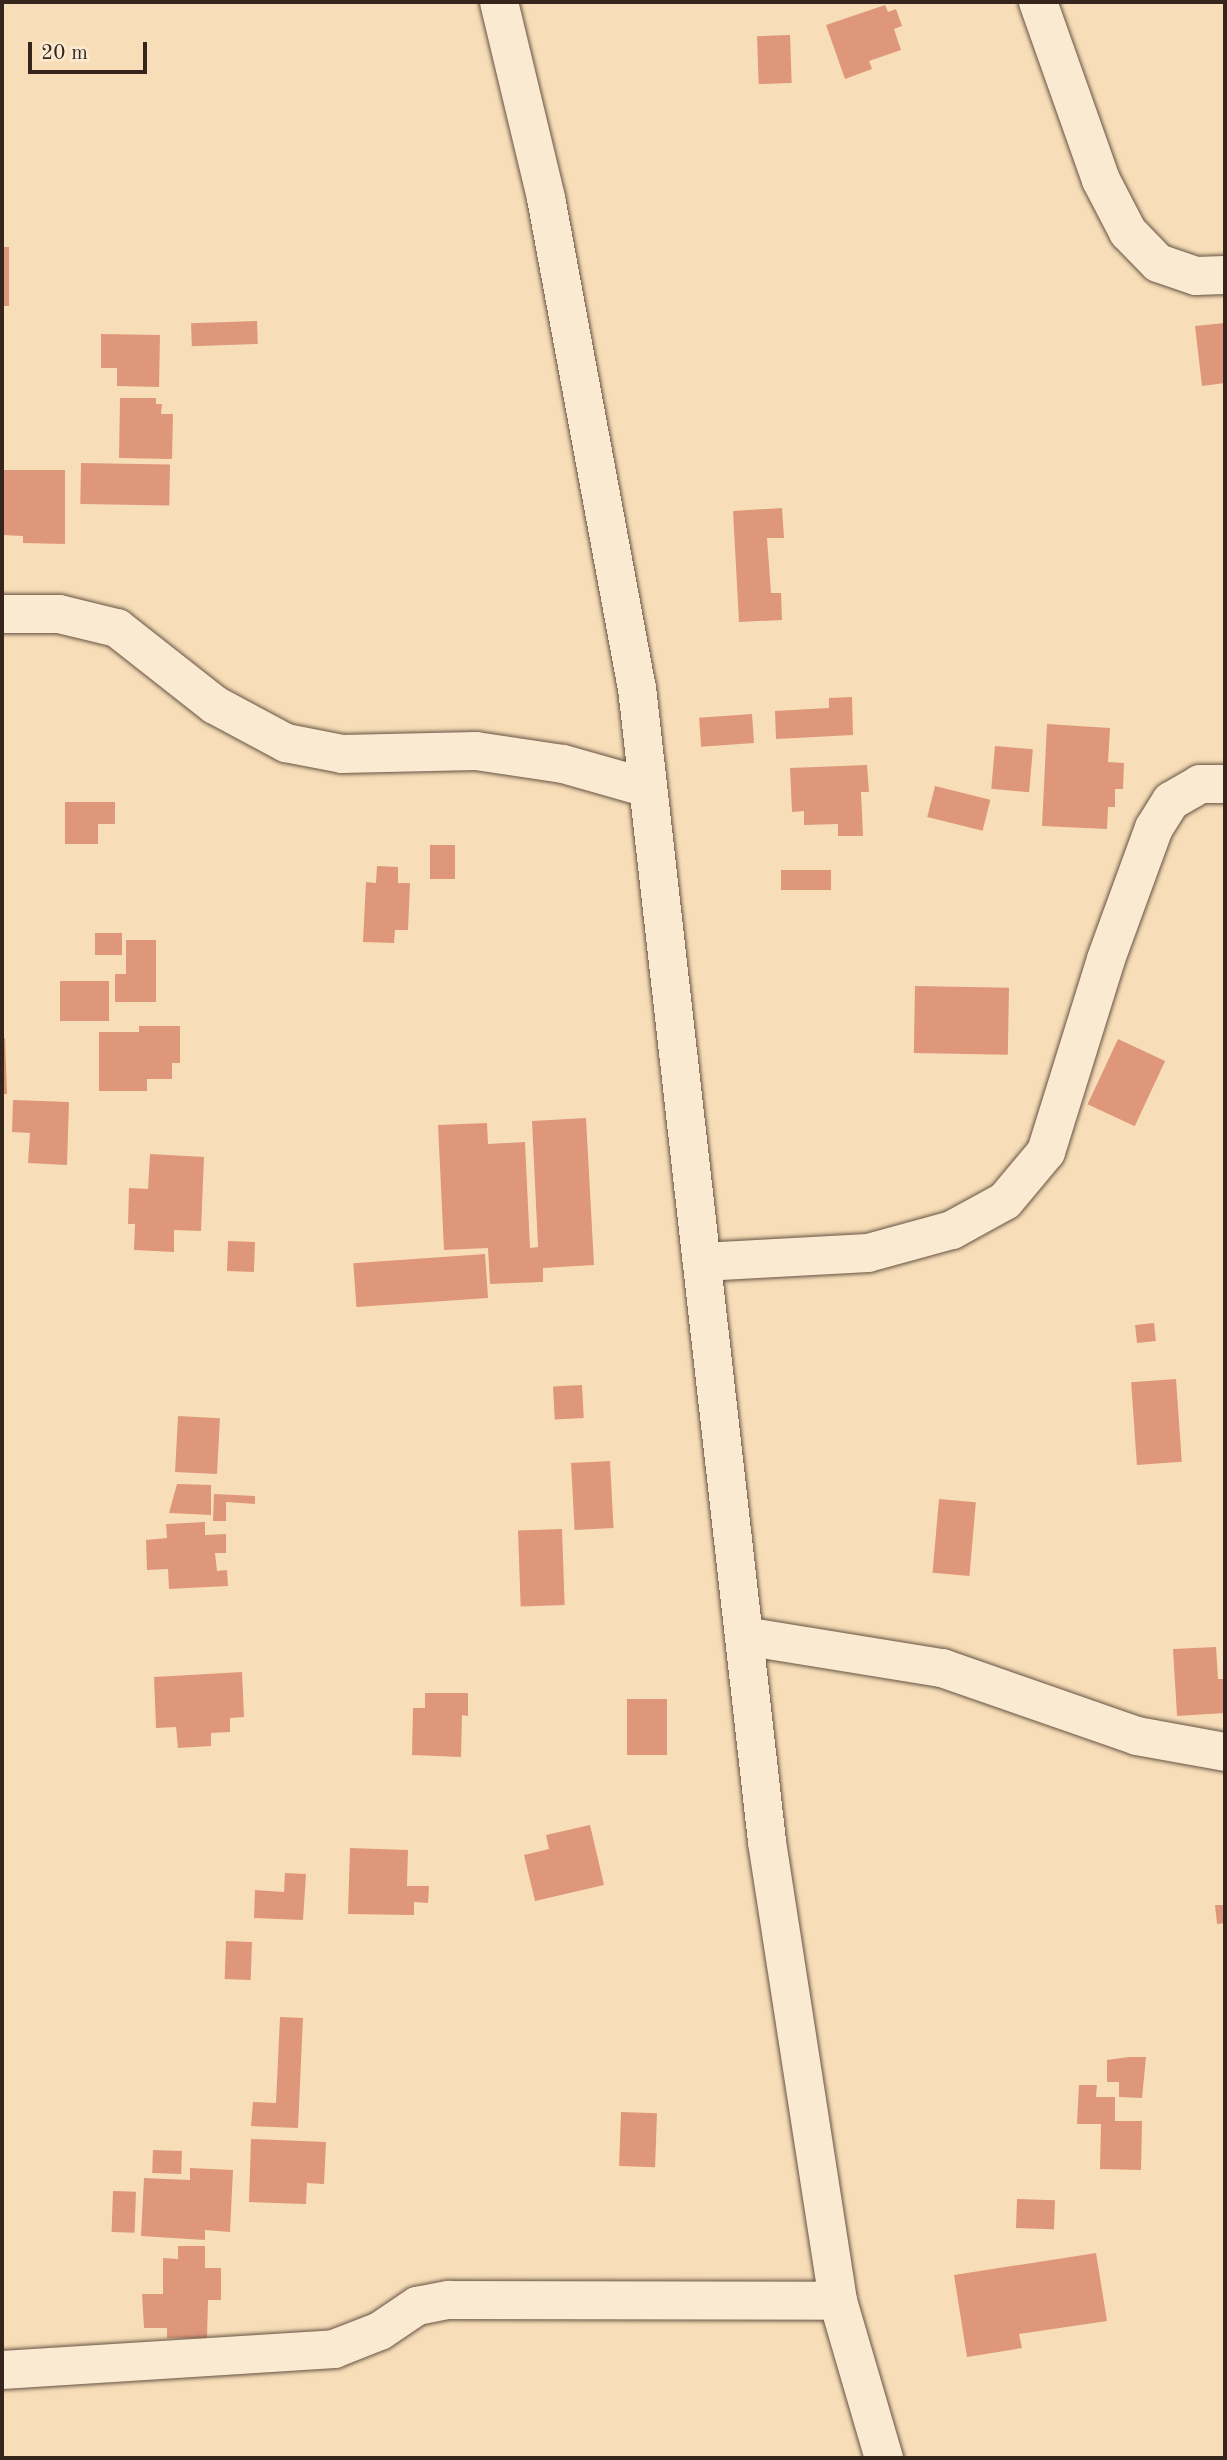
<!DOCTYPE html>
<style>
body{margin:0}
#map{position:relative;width:1227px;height:2460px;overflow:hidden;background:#f8deb8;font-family:"Old Standard TT",serif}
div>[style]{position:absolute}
.building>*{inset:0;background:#df977b;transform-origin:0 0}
.roads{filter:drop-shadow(0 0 2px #665344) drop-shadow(0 0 2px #665344)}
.minor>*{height:38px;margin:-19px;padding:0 19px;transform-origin:19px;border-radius:19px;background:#faead1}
.secondary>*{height:38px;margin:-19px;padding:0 19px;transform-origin:19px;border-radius:19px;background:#faead1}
span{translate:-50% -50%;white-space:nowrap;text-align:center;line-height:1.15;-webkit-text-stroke:5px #faead1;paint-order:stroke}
.frame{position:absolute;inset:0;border:4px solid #36251d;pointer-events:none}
.scale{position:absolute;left:28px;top:42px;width:119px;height:32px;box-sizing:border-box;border:4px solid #36251d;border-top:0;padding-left:9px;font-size:21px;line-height:24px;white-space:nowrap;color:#36251d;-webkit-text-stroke:5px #faead1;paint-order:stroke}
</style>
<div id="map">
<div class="building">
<i style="clip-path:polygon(885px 5px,888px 12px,896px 9px,902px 26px,894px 29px,901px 50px,869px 61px,872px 69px,845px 79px,826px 25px)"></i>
<i style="left:790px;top:35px;width:48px;height:33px;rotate:88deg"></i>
<i style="left:2px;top:247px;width:7px;height:59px"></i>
<i style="left:257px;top:321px;width:23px;height:66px;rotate:88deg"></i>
<i style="clip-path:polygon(1225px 323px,1225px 383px,1202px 386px,1195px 326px)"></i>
<i style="clip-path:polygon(101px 334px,160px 335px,159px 387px,117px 386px,117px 368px,101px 368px)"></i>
<i style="clip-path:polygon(120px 398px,156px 398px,156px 404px,162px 404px,161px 414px,173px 414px,172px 459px,119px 458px)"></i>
<i style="left:81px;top:463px;width:89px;height:41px;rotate:1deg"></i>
<i style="clip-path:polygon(2px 470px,65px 470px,65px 544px,23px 543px,23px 536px,2px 535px)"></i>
<i style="clip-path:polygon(782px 508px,784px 538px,767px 538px,771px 593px,781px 593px,782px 620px,739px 622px,733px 511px)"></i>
<i style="clip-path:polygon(852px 697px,853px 735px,776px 739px,775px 711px,829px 708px,829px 698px)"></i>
<i style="left:752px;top:714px;width:29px;height:53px;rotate:86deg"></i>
<i style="clip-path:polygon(1047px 724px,1110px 728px,1108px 762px,1124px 763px,1123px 789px,1115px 789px,1115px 807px,1108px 807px,1107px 829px,1042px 826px)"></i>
<i style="left:995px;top:746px;width:38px;height:43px;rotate:5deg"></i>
<i style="clip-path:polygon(867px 765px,869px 792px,861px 792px,863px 836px,838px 836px,838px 824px,804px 825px,804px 811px,792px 812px,790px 768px)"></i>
<i style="left:935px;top:786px;width:57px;height:32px;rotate:14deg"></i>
<i style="clip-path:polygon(65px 802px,115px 802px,115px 824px,98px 824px,98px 844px,65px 844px)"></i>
<i style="left:430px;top:845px;width:25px;height:34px"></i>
<i style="clip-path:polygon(377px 866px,398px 867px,398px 883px,410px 883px,408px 930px,395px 930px,394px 943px,363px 942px,366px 882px,376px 883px)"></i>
<i style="left:831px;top:870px;width:20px;height:50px;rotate:90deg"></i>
<i style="left:95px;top:933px;width:27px;height:22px"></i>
<i style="clip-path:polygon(126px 940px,156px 940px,156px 1002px,115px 1002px,115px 974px,126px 974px)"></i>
<i style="left:60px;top:981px;width:49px;height:40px"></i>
<i style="left:915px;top:986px;width:94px;height:67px;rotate:1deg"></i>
<i style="clip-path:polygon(139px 1026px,180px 1026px,180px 1063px,172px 1063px,172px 1079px,147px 1079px,147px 1091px,99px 1091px,99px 1032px,139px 1032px)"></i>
<i style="clip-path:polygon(2px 1038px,5px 1038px,7px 1094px,2px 1094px)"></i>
<i style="left:1118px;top:1039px;width:52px;height:72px;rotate:25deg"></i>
<i style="clip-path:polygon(13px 1100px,69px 1102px,67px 1165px,28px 1163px,30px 1133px,12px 1132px)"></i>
<i style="clip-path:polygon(586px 1118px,594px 1265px,543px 1268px,543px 1282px,490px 1284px,488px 1248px,444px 1250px,438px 1125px,487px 1123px,488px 1144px,525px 1142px,530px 1248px,538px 1247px,532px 1121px)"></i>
<i style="clip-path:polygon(150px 1154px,204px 1157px,201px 1231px,174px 1230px,174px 1252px,134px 1250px,135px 1224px,128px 1224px,129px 1188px,148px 1189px)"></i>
<i style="left:228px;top:1241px;width:27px;height:30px;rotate:2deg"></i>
<i style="left:485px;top:1254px;width:44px;height:132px;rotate:86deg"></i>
<i style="left:1154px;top:1323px;width:18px;height:19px;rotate:84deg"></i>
<i style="left:1176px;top:1379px;width:83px;height:45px;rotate:86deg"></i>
<i style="left:582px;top:1385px;width:33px;height:29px;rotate:87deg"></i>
<i style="left:178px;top:1416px;width:42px;height:56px;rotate:3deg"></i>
<i style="left:610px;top:1461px;width:67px;height:39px;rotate:87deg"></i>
<i style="clip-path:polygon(177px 1484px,211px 1485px,211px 1515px,169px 1513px)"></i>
<i style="clip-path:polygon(214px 1494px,255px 1496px,255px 1504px,226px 1502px,226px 1521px,213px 1521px)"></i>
<i style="left:939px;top:1499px;width:37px;height:74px;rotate:5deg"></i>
<i style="clip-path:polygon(205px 1522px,205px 1535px,226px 1534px,226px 1553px,215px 1553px,217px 1571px,227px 1570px,228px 1586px,169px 1589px,168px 1569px,147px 1570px,146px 1540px,167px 1538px,166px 1524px)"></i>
<i style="left:562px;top:1529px;width:76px;height:44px;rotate:88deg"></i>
<i style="clip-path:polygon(1216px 1647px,1218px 1679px,1225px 1679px,1225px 1713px,1177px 1716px,1173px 1649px)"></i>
<i style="clip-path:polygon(242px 1672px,244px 1717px,230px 1718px,230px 1732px,211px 1733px,211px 1746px,178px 1748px,176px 1727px,156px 1728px,154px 1677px)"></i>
<i style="clip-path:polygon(425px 1693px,468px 1693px,468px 1716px,462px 1715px,461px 1757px,412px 1755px,413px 1708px,425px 1708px)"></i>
<i style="left:627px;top:1699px;width:40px;height:56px"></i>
<i style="clip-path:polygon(590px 1825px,604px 1885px,535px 1901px,524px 1855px,549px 1849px,546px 1835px)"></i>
<i style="clip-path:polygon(350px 1848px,408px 1850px,407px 1886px,429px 1886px,428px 1903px,414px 1902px,414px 1915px,348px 1914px)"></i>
<i style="clip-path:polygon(285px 1873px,306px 1874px,303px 1920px,254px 1918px,255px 1890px,284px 1892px)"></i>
<i style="clip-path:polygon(1215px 1905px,1225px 1905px,1225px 1923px,1217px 1924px)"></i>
<i style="left:226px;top:1941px;width:26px;height:38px;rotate:2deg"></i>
<i style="clip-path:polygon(280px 2017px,303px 2018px,298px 2128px,251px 2126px,253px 2102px,276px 2103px)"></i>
<i style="clip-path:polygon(1129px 2057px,1146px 2057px,1142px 2098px,1119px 2097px,1119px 2082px,1107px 2082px,1107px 2060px)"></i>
<i style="clip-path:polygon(1079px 2085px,1097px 2085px,1096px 2097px,1115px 2097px,1115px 2121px,1142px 2121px,1141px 2170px,1100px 2169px,1101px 2124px,1077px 2124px)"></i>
<i style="left:621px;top:2112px;width:36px;height:54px;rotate:2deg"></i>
<i style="clip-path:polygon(251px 2139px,326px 2142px,324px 2184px,307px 2183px,306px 2204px,249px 2202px)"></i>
<i style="left:153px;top:2150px;width:29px;height:23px;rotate:2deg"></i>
<i style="clip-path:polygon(190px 2168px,233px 2170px,230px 2232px,205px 2230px,205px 2240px,141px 2236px,144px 2178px,190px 2180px)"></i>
<i style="left:113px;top:2191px;width:23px;height:41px;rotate:2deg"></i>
<i style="left:1017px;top:2199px;width:38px;height:29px;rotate:2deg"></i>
<i style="clip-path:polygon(178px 2246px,205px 2246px,205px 2268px,221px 2268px,221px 2300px,208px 2300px,207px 2338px,167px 2338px,167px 2328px,144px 2328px,142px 2294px,163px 2294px,163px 2258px,178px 2259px)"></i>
<i style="clip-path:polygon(1096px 2253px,1107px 2321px,1019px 2334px,1022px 2348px,967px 2357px,954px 2275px)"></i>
</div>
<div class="roads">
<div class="minor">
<i style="left:1038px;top:2px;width:189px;rotate:70.5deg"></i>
<i style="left:1101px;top:180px;width:59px;rotate:62.6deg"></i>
<i style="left:1128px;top:232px;width:43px;rotate:45.9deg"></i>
<i style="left:1158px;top:263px;width:40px;rotate:18.9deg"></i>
<i style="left:1196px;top:276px;width:29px;rotate:-2deg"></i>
<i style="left:2px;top:614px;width:57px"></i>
<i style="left:59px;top:614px;width:60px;rotate:13.6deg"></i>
<i style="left:117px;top:628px;width:125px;rotate:38.2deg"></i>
<i style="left:215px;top:705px;width:81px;rotate:28.2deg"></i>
<i style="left:286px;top:743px;width:57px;rotate:11.1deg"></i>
<i style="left:342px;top:754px;width:134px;rotate:-1.3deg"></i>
<i style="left:476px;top:751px;width:88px;rotate:8.5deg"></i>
<i style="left:563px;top:764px;width:88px;rotate:15.8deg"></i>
<i style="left:702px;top:1262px;width:166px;rotate:-3.1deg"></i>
<i style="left:868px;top:1253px;width:87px;rotate:-15.3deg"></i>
<i style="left:952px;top:1230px;width:60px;rotate:-28.7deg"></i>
<i style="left:1005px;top:1201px;width:64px;rotate:-50.1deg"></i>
<i style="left:1046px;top:1152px;width:202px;rotate:-72.7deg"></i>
<i style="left:1106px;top:959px;width:140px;rotate:-69.9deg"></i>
<i style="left:1154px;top:828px;width:32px;rotate:-58deg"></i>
<i style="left:1171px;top:801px;width:34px;rotate:-30deg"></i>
<i style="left:1200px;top:784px;width:25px"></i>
<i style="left:744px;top:1636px;width:201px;rotate:9.2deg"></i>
<i style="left:942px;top:1668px;width:207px;rotate:19.2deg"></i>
<i style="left:1137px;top:1736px;width:89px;rotate:10.3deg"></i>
<i style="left:2px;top:2370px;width:333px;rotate:-3.6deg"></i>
<i style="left:334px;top:2349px;width:49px;rotate:-21.4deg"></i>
<i style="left:380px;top:2331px;width:45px;rotate:-34deg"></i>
<i style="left:417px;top:2306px;width:33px;rotate:-11deg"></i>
<i style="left:449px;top:2300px;width:389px;rotate:0.1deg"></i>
</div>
<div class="secondary">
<i style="left:499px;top:2px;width:202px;rotate:76.5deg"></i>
<i style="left:546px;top:198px;width:498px;rotate:79.5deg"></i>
<i style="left:637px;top:688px;width:1161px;rotate:83.57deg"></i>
<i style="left:767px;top:1842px;width:464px;rotate:81.2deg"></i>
<i style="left:838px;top:2301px;width:164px;rotate:73.7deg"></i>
</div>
</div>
<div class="frame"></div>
<div class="scale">20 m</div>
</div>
